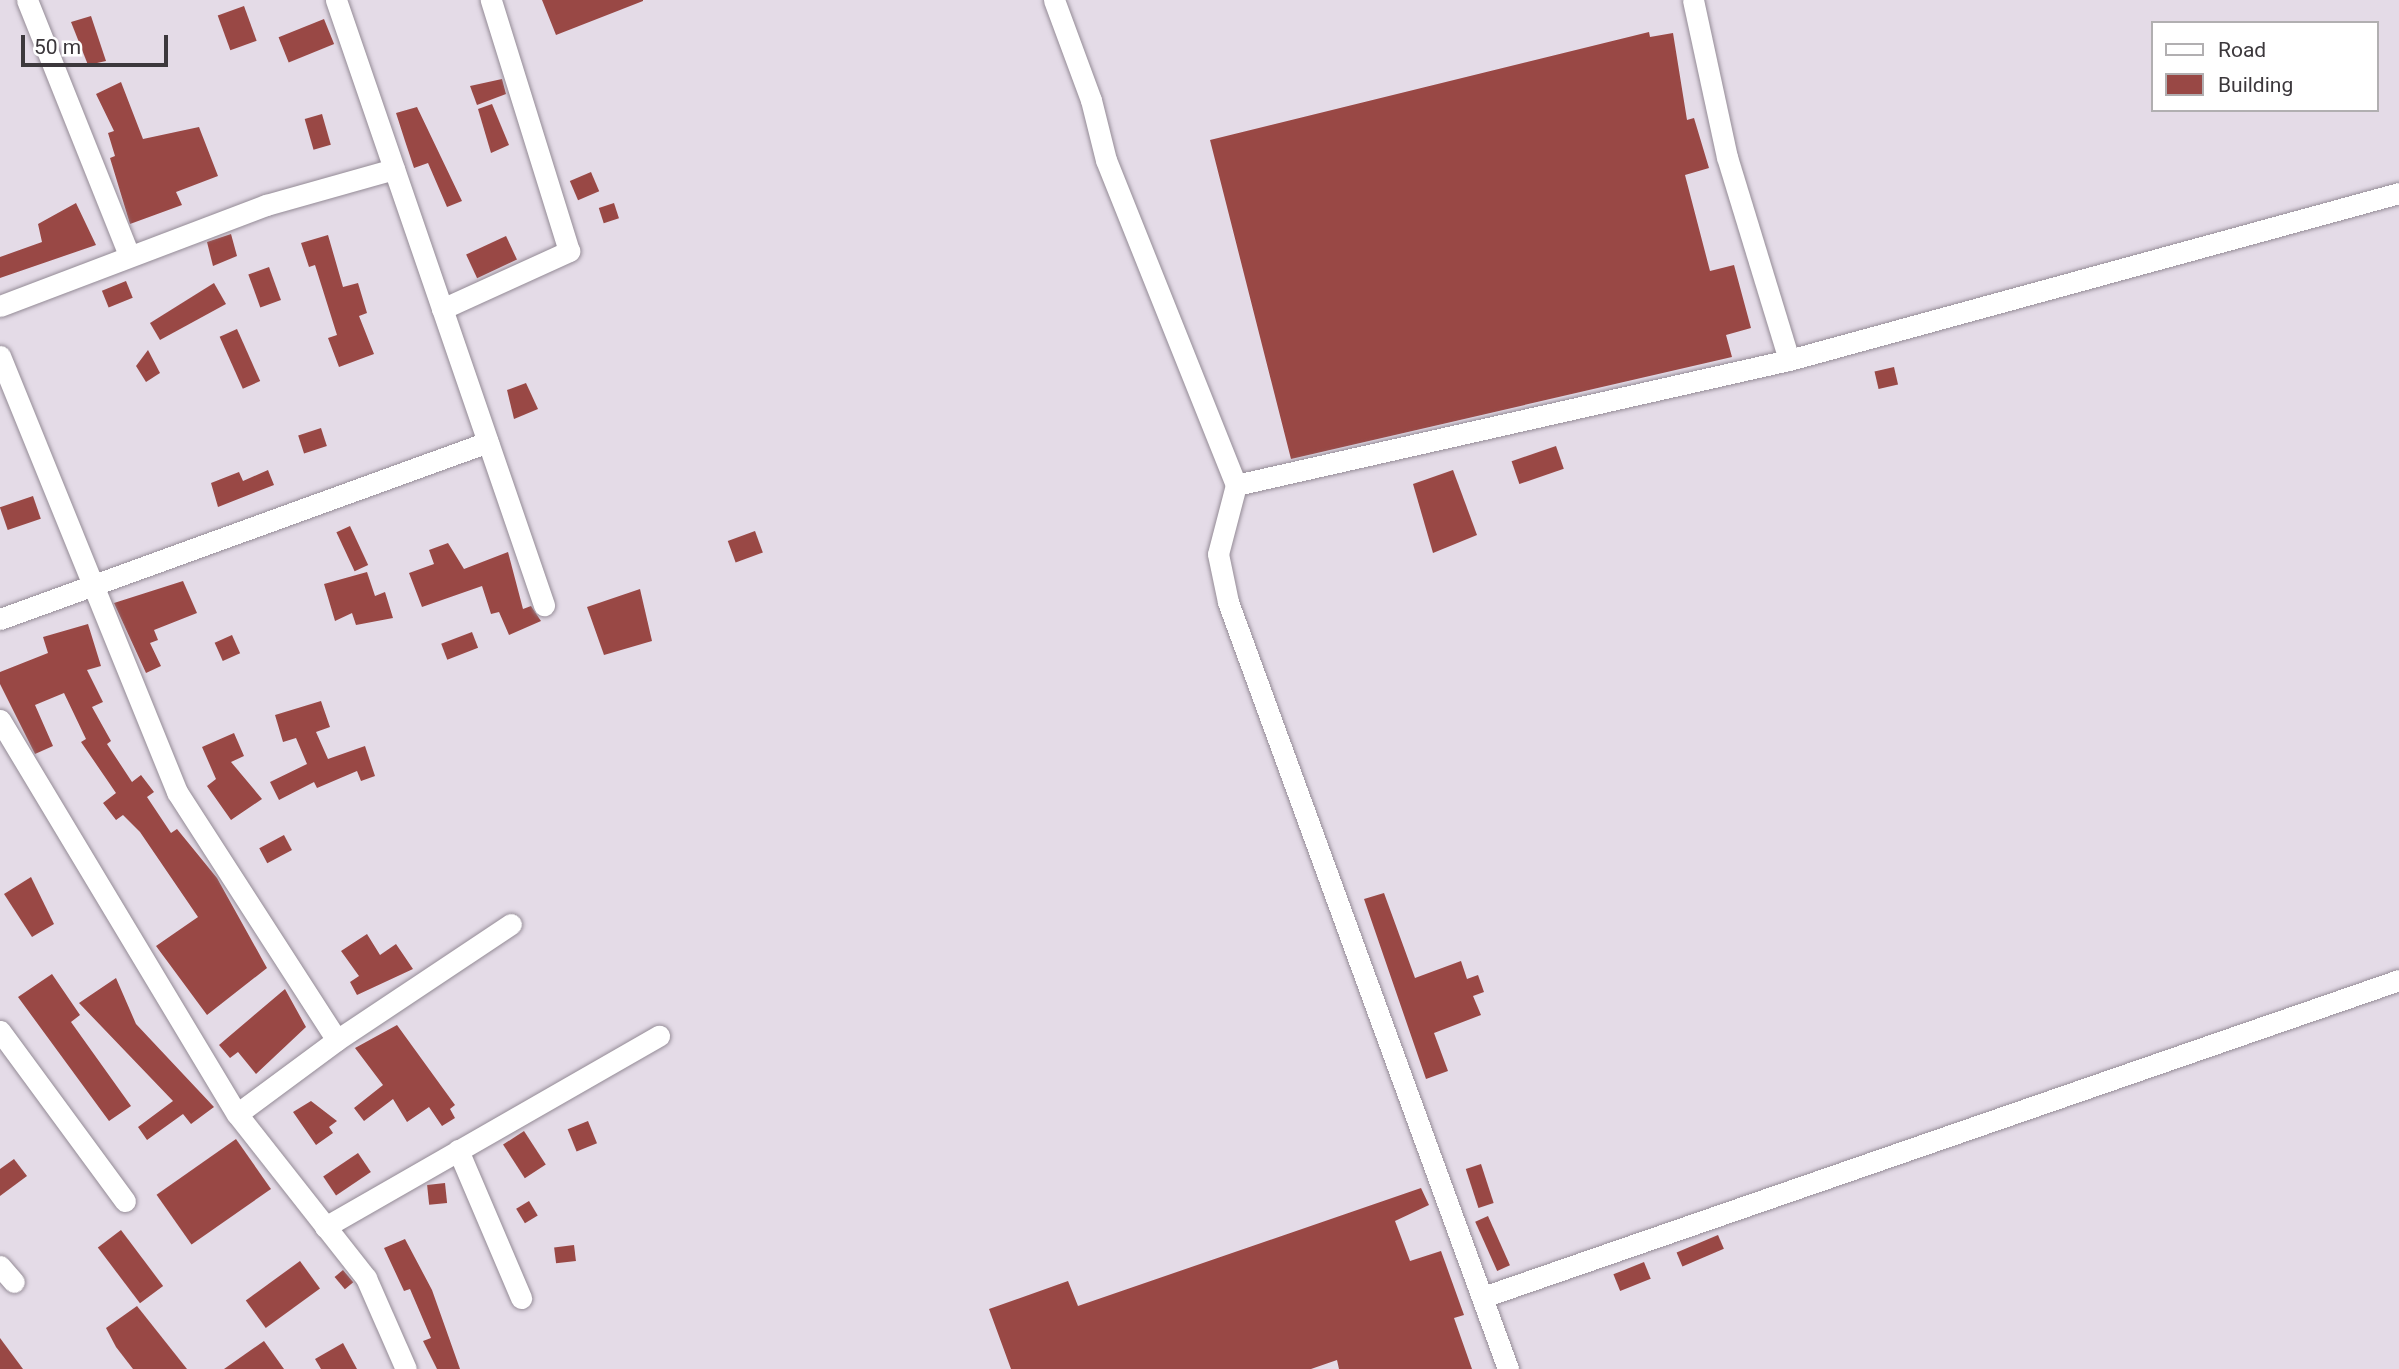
<!DOCTYPE html>
<style>
body{margin:0}
#map{position:relative;width:2399px;height:1369px;overflow:hidden;background:#e4dbe7;font-family:Roboto,sans-serif}
div>[style]{position:absolute}
.building>*{inset:0;background:#994845;transform-origin:0 0}
.roads{filter:drop-shadow(0 0 2px #948b96) drop-shadow(0 0 2px #948b96)}
.minor>*{height:21px;margin:-10.5px;padding:0 10.5px;transform-origin:10.5px;border-radius:10.5px;background:#fff}
span{translate:-50% -50%;white-space:nowrap;text-align:center;line-height:1.15;-webkit-text-stroke:7px #fff;paint-order:stroke}
.legend{position:absolute;left:2151px;top:21px;width:228px;height:91px;box-sizing:border-box;background:#fff;border:2px solid #b1afb1;margin:0;padding:9px 12px;list-style:none;font-size:21px;color:#3c383c}
.legend li{display:flex;align-items:center;gap:14px;height:35px}
.legend b{width:35px;border:2px solid #b1afb1}
.scale{position:absolute;left:21px;top:35px;width:147px;height:32px;box-sizing:border-box;border:4px solid #3c383c;border-top:0;padding-left:9px;font-size:21px;line-height:24px;white-space:nowrap;color:#3c383c;-webkit-text-stroke:5px #fff;paint-order:stroke}
</style>
<div id="map">
<div class="building">
<i style="clip-path:polygon(542px 0,643px 0,643px 1px,556px 35px)"></i>
<i style="left:244px;top:6px;width:37px;height:28px;rotate:70deg"></i>
<i style="clip-path:polygon(91px 16px,106px 61px,88px 65px,71px 22px)"></i>
<i style="left:324px;top:19px;width:27px;height:49px;rotate:68deg"></i>
<i style="clip-path:polygon(1649px 32px,1650px 37px,1673px 33px,1687px 120px,1694px 118px,1709px 168px,1685px 175px,1710px 271px,1734px 265px,1751px 328px,1726px 335px,1732px 357px,1291px 459px,1210px 140px)"></i>
<i style="clip-path:polygon(502px 79px,506px 94px,477px 105px,470px 86px)"></i>
<i style="clip-path:polygon(121px 82px,143px 139px,199px 127px,218px 176px,176px 192px,182px 205px,130px 224px,110px 158px,115px 156px,108px 133px,114px 131px,96px 94px)"></i>
<i style="clip-path:polygon(492px 104px,509px 145px,491px 153px,478px 109px)"></i>
<i style="clip-path:polygon(417px 107px,462px 201px,447px 207px,428px 163px,414px 168px,405px 141px,396px 113px)"></i>
<i style="left:322px;top:114px;width:32px;height:18px;rotate:74deg"></i>
<i style="left:591px;top:172px;width:21px;height:23px;rotate:67deg"></i>
<i style="clip-path:polygon(76px 203px,96px 245px,0 278px,0 257px,42px 242px,38px 224px)"></i>
<i style="left:614px;top:203px;width:16px;height:16px;rotate:72deg"></i>
<i style="clip-path:polygon(231px 234px,237px 256px,213px 266px,207px 242px)"></i>
<i style="clip-path:polygon(328px 235px,343px 287px,358px 283px,367px 313px,359px 316px,374px 354px,339px 367px,328px 338px,337px 335px,315px 265px,309px 267px,301px 243px)"></i>
<i style="left:506px;top:236px;width:26px;height:44px;rotate:65deg"></i>
<i style="left:269px;top:267px;width:35px;height:22px;rotate:70deg"></i>
<i style="left:126px;top:281px;width:18px;height:26px;rotate:68deg"></i>
<i style="clip-path:polygon(214px 283px,226px 304px,160px 340px,150px 323px)"></i>
<i style="left:237px;top:329px;width:57px;height:19px;rotate:66deg"></i>
<i style="clip-path:polygon(148px 350px,160px 373px,146px 382px,136px 366px)"></i>
<i style="left:1894px;top:367px;width:18px;height:20px;rotate:77deg"></i>
<i style="clip-path:polygon(526px 383px,538px 409px,514px 419px,507px 390px)"></i>
<i style="left:321px;top:428px;width:19px;height:24px;rotate:72deg"></i>
<i style="left:1556px;top:446px;width:24px;height:47px;rotate:71deg"></i>
<i style="clip-path:polygon(268px 470px,274px 485px,218px 507px,211px 483px,239px 472px,243px 481px)"></i>
<i style="clip-path:polygon(1453px 470px,1477px 535px,1433px 553px,1413px 484px)"></i>
<i style="left:33px;top:496px;width:24px;height:35px;rotate:71deg"></i>
<i style="left:350px;top:526px;width:43px;height:15px;rotate:65deg"></i>
<i style="left:755px;top:531px;width:23px;height:29px;rotate:70deg"></i>
<i style="clip-path:polygon(448px 543px,464px 569px,508px 552px,523px 609px,531px 606px,541px 621px,509px 635px,499px 612px,491px 614px,482px 586px,422px 607px,409px 573px,434px 564px,429px 550px)"></i>
<i style="clip-path:polygon(367px 572px,375px 596px,385px 592px,393px 618px,356px 625px,352px 613px,335px 621px,324px 584px)"></i>
<i style="clip-path:polygon(183px 581px,197px 613px,154px 630px,158px 640px,150px 643px,161px 666px,146px 673px,114px 603px)"></i>
<i style="clip-path:polygon(640px 589px,652px 641px,604px 655px,587px 607px)"></i>
<i style="clip-path:polygon(88px 624px,101px 666px,87px 670px,103px 702px,92px 707px,111px 741px,107px 744px,132px 782px,141px 775px,154px 792px,147px 797px,171px 833px,177px 829px,217px 878px,267px 968px,207px 1015px,156px 946px,198px 917px,140px 832px,123px 815px,116px 820px,103px 803px,116px 793px,81px 742px,86px 739px,64px 693px,35px 705px,53px 746px,35px 754px,0 684px,0 672px,48px 653px,43px 637px)"></i>
<i style="left:472px;top:632px;width:17px;height:33px;rotate:69deg"></i>
<i style="left:232px;top:635px;width:20px;height:19px;rotate:66deg"></i>
<i style="clip-path:polygon(321px 701px,330px 727px,316px 732px,328px 759px,365px 746px,375px 776px,361px 781px,357px 771px,317px 788px,314px 782px,279px 800px,270px 782px,307px 764px,296px 738px,283px 742px,275px 715px)"></i>
<i style="clip-path:polygon(234px 733px,244px 756px,231px 762px,262px 799px,231px 820px,207px 786px,216px 779px,202px 747px)"></i>
<i style="left:284px;top:835px;width:17px;height:28px;rotate:62deg"></i>
<i style="clip-path:polygon(31px 877px,54px 924px,32px 937px,4px 894px)"></i>
<i style="clip-path:polygon(1384px 893px,1415px 978px,1461px 961px,1467px 979px,1478px 975px,1484px 992px,1473px 996px,1481px 1015px,1434px 1033px,1448px 1071px,1426px 1079px,1364px 899px)"></i>
<i style="clip-path:polygon(367px 934px,380px 955px,396px 944px,413px 969px,357px 995px,350px 982px,359px 976px,341px 951px)"></i>
<i style="clip-path:polygon(52px 974px,80px 1015px,71px 1022px,131px 1106px,109px 1121px,18px 997px)"></i>
<i style="clip-path:polygon(116px 978px,136px 1024px,214px 1107px,191px 1124px,183px 1114px,147px 1140px,138px 1127px,173px 1101px,79px 1003px)"></i>
<i style="clip-path:polygon(285px 989px,306px 1027px,256px 1074px,238px 1052px,230px 1058px,219px 1045px)"></i>
<i style="clip-path:polygon(397px 1025px,455px 1105px,450px 1109px,455px 1118px,442px 1126px,429px 1107px,407px 1122px,393px 1099px,364px 1121px,354px 1108px,383px 1085px,355px 1048px)"></i>
<i style="clip-path:polygon(311px 1101px,337px 1121px,329px 1127px,333px 1133px,316px 1145px,293px 1112px)"></i>
<i style="left:588px;top:1121px;width:24px;height:22px;rotate:68deg"></i>
<i style="left:524px;top:1131px;width:40px;height:25px;rotate:57deg"></i>
<i style="left:236px;top:1139px;width:61px;height:97px;rotate:55deg"></i>
<i style="left:358px;top:1153px;width:23px;height:42px;rotate:56deg"></i>
<i style="clip-path:polygon(14px 1159px,27px 1176px,0 1196px,0 1169px)"></i>
<i style="left:1481px;top:1164px;width:41px;height:16px;rotate:72deg"></i>
<i style="left:445px;top:1183px;width:20px;height:18px;rotate:84deg"></i>
<i style="clip-path:polygon(1421px 1188px,1429px 1205px,1395px 1221px,1410px 1261px,1441px 1251px,1464px 1315px,1454px 1318px,1472px 1369px,1339px 1369px,1337px 1360px,1311px 1369px,1011px 1369px,989px 1309px,1068px 1281px,1078px 1306px)"></i>
<i style="left:529px;top:1201px;width:17px;height:15px;rotate:59deg"></i>
<i style="left:1488px;top:1216px;width:54px;height:14px;rotate:66deg"></i>
<i style="left:121px;top:1230px;width:70px;height:29px;rotate:53deg"></i>
<i style="left:1718px;top:1235px;width:15px;height:45px;rotate:67deg"></i>
<i style="clip-path:polygon(405px 1239px,432px 1290px,460px 1369px,437px 1369px,423px 1341px,431px 1338px,410px 1289px,404px 1291px,384px 1248px)"></i>
<i style="left:574px;top:1245px;width:16px;height:20px;rotate:83deg"></i>
<i style="left:300px;top:1261px;width:34px;height:67px;rotate:54deg"></i>
<i style="left:1644px;top:1262px;width:18px;height:33px;rotate:68deg"></i>
<i style="left:343px;top:1270px;width:16px;height:11px;rotate:50deg"></i>
<i style="clip-path:polygon(137px 1306px,187px 1369px,133px 1369px,116px 1347px,106px 1328px)"></i>
<i style="clip-path:polygon(0 1338px,23px 1369px,0 1369px)"></i>
<i style="clip-path:polygon(264px 1341px,284px 1369px,224px 1369px)"></i>
<i style="clip-path:polygon(343px 1343px,357px 1369px,321px 1369px,315px 1359px)"></i>
</div>
<div class="roads">
<div class="minor">
<i style="left:27px;top:0;width:272px;rotate:68.2deg"></i>
<i style="left:336px;top:0;width:640px;rotate:71.03deg"></i>
<i style="left:1054px;top:0;width:107px;rotate:69.7deg"></i>
<i style="left:1091px;top:100px;width:62px;rotate:76deg"></i>
<i style="left:1106px;top:160px;width:350px;rotate:68.2deg"></i>
<i style="left:1236px;top:485px;width:71px;rotate:104.6deg"></i>
<i style="left:1218px;top:554px;width:49px;rotate:78.2deg"></i>
<i style="left:1228px;top:602px;width:817px;rotate:69.94deg"></i>
<i style="left:1693px;top:0;width:161px;rotate:77.8deg"></i>
<i style="left:1727px;top:157px;width:212px;rotate:73deg"></i>
<i style="left:0;top:306px;width:285px;rotate:-20.8deg"></i>
<i style="left:266px;top:205px;width:133px;rotate:-15.7deg"></i>
<i style="left:442px;top:309px;width:140px;rotate:-24.5deg"></i>
<i style="left:569px;top:251px;width:263px;rotate:-107.3deg"></i>
<i style="left:0;top:356px;width:471px;rotate:67.9deg"></i>
<i style="left:177px;top:792px;width:295px;rotate:57.2deg"></i>
<i style="left:337px;top:1040px;width:124px;rotate:143.5deg"></i>
<i style="left:1236px;top:485px;width:567px;rotate:-12.74deg"></i>
<i style="left:1789px;top:360px;width:632px;rotate:-15.31deg"></i>
<i style="left:0;top:619px;width:519px;rotate:-19.94deg"></i>
<i style="left:0;top:720px;width:460px;rotate:59deg"></i>
<i style="left:237px;top:1114px;width:209px;rotate:51.8deg"></i>
<i style="left:366px;top:1278px;width:99px;rotate:66.3deg"></i>
<i style="left:0;top:1031px;width:211px;rotate:53.7deg"></i>
<i style="left:337px;top:1040px;width:209px;rotate:-33.7deg"></i>
<i style="left:458px;top:1150px;width:161px;rotate:66.9deg"></i>
<i style="left:325px;top:1227px;width:385px;rotate:-29.8deg"></i>
<i style="left:0;top:1266px;width:21px;rotate:49deg"></i>
<i style="left:1483px;top:1297px;width:969px;rotate:-19.09deg"></i>
</div>
</div>
<ul class="legend">
<li><b style="height:9px;background:#fff"></b>Road</li>
<li><b style="height:19px;background:#994845"></b>Building</li>
</ul>
<div class="scale">50 m</div>
</div>
